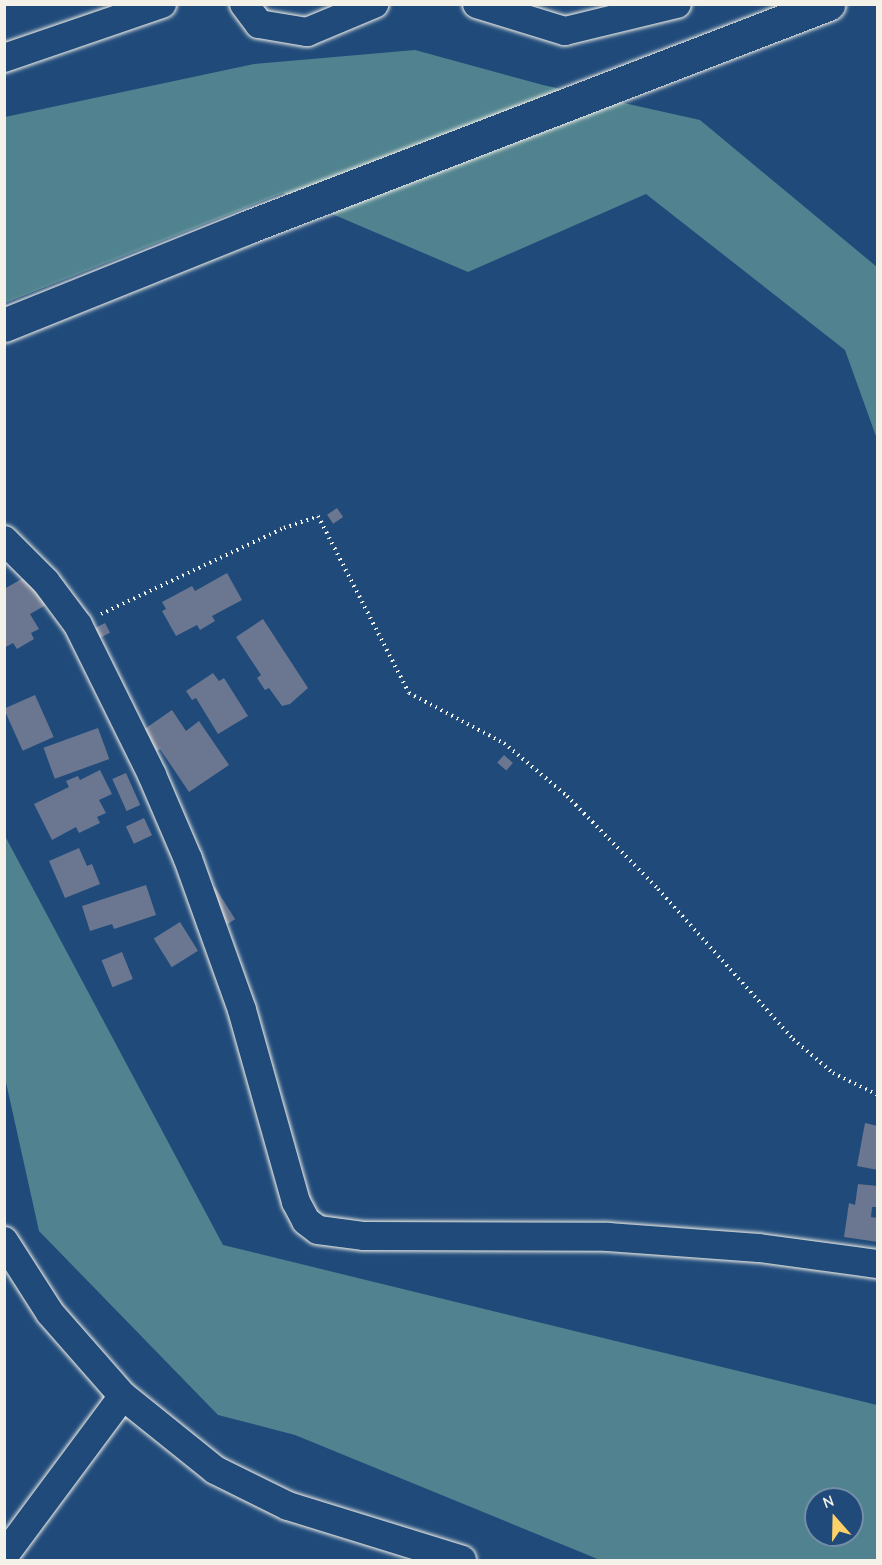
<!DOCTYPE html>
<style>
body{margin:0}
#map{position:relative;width:882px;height:1565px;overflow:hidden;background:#1f4a7a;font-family:"Comic Neue",sans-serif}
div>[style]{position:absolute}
.green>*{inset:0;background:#50838f}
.building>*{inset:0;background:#6b7791;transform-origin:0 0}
.path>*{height:4px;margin-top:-2px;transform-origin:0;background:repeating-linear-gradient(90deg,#f4f1e8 0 1.5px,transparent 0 6px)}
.roads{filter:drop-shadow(0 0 2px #f4f1e8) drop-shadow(0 0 2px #f4f1e8)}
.street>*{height:28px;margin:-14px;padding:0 14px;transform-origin:14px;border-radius:14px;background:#1f4a7a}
.secondary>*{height:33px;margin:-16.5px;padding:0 16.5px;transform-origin:16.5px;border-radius:16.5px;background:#1f4a7a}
span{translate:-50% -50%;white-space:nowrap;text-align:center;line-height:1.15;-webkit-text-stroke:4.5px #1f4a7a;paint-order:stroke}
.frame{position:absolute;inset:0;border:6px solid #f4f1e8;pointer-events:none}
.north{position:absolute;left:804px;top:1487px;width:60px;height:60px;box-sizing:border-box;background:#1f4a7a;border:2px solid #748da6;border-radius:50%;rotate:340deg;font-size:16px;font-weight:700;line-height:24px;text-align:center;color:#f4f1e8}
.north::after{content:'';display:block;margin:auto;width:21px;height:27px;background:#ffd166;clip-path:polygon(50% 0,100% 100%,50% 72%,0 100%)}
</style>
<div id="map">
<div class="green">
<i style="clip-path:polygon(415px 50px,543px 85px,700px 120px,877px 267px,877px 439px,845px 350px,646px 194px,468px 272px,283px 193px,5px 303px,5px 117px,254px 64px)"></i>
<i style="clip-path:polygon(evenodd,5px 836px,223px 1245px,877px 1405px,877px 1560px,600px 1560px,295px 1435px,218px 1415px,39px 1231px,5px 1078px,5px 836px,816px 1499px,852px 1499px,852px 1535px,816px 1535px,816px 1499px)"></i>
</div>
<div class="building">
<i style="left:337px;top:508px;width:11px;height:12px;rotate:56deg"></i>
<i style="clip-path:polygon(227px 573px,242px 600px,212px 616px,215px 621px,200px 630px,197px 625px,176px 636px,162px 611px,166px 609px,162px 602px,192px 586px,195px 591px)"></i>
<i style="clip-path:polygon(27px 576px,46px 605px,30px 614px,39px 629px,31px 633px,34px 639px,17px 649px,13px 643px,4px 648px,4px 589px)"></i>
<i style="clip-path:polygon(263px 619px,308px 688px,290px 704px,282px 706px,269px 688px,265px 690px,257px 678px,261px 675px,236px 637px)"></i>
<i style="left:105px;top:623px;width:11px;height:13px;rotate:63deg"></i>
<i style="clip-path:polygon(213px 673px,219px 681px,224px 678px,248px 716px,218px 734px,196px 698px,192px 700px,186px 691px)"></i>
<i style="left:35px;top:695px;width:46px;height:34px;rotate:66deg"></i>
<i style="clip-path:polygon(172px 710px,186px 731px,199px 721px,229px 765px,189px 792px,160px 749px,150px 756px,136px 735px)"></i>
<i style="left:98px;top:728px;width:33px;height:58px;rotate:70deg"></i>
<i style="left:504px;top:755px;width:12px;height:10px;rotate:42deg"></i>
<i style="clip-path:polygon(100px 770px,112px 794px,99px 800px,106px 813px,97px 817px,100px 823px,79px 833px,76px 827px,52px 840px,34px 804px,69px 787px,66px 781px,78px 776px,80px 780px)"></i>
<i style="left:126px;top:773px;width:35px;height:15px;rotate:66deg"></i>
<i style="left:144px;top:818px;width:19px;height:20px;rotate:65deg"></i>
<i style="clip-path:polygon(79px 848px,87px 866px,92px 864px,100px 884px,65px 898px,49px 861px)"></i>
<i style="clip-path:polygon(146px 885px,156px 915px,114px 929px,112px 924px,90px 931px,82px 906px)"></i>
<i style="left:215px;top:887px;width:38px;height:15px;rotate:58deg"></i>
<i style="left:180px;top:922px;width:34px;height:31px;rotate:58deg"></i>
<i style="left:122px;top:952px;width:29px;height:22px;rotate:68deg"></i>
<i style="clip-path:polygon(865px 1123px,878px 1126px,878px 1170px,857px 1166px)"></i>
<i style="clip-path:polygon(858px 1184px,878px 1186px,878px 1207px,872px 1207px,871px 1217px,878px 1218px,878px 1242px,844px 1237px,849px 1203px,855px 1205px)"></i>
</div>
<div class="path">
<i style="left:101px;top:614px;width:202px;rotate:-25.2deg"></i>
<i style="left:284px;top:528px;width:36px;rotate:-19deg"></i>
<i style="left:318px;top:516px;width:199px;rotate:62.8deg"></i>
<i style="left:409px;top:693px;width:107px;rotate:27.8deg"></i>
<i style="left:504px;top:743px;width:82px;rotate:40.1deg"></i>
<i style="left:567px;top:796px;width:130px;rotate:45.6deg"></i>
<i style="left:658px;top:889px;width:202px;rotate:48deg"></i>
<i style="left:793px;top:1039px;width:52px;rotate:40.4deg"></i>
<i style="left:833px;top:1073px;width:50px;rotate:26.1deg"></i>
</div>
<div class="roads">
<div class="street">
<i style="left:244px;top:4px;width:25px;rotate:53deg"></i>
<i style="left:259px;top:24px;width:49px;rotate:9.5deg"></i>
<i style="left:307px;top:32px;width:73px;rotate:-22.7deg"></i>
<i style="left:477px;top:4px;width:92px;rotate:17.1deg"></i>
<i style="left:565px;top:31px;width:115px;rotate:-13.6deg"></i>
<i style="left:4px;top:58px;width:167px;rotate:-18.9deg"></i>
<i style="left:4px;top:540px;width:59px;rotate:45deg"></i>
<i style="left:46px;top:582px;width:54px;rotate:53.3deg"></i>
<i style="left:78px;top:625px;width:167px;rotate:63.7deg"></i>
<i style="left:152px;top:775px;width:91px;rotate:66.8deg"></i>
<i style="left:188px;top:859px;width:160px;rotate:70.3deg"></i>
<i style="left:242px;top:1010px;width:199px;rotate:74.3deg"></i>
<i style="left:296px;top:1202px;width:21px;rotate:62deg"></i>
<i style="left:306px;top:1221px;width:15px;rotate:37deg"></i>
<i style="left:318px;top:1230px;width:45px;rotate:7.6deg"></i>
<i style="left:363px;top:1236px;width:245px;rotate:0.2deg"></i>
<i style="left:608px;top:1237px;width:151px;rotate:4.2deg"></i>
<i style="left:759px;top:1248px;width:120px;rotate:7.7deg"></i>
<i style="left:4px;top:1241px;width:85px;rotate:57.4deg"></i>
<i style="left:50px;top:1313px;width:111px;rotate:48.7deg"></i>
<i style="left:123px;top:1396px;width:118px;rotate:38.8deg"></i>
<i style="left:215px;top:1470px;width:81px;rotate:26.3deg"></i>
<i style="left:288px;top:1506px;width:182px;rotate:17.2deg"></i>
<i style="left:4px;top:1556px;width:199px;rotate:-53.4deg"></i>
</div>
<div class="secondary">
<i style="left:4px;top:325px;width:260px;rotate:-21.9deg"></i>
<i style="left:245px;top:228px;width:625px;rotate:-21.02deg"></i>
</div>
</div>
<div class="frame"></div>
<div class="north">N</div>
</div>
